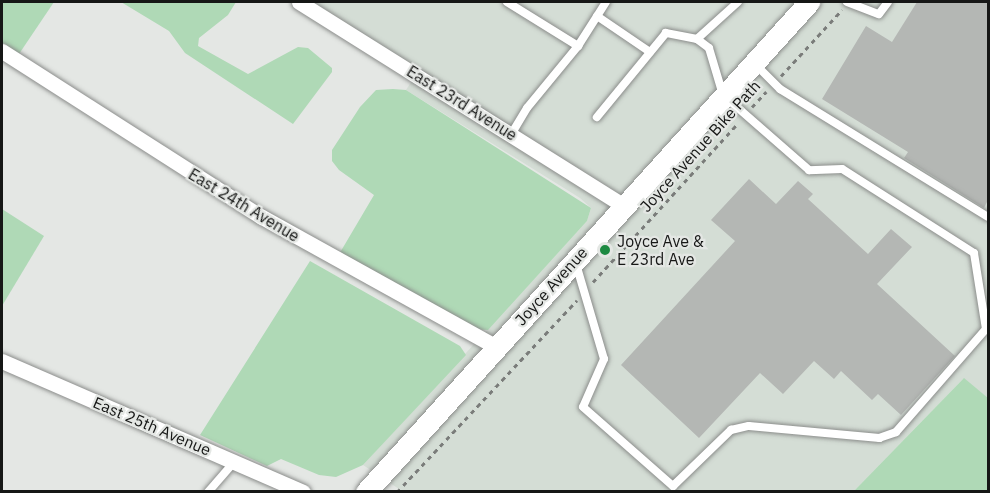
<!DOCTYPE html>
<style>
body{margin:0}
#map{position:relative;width:990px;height:493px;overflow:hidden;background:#e4e7e4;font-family:"IBM Plex Sans",sans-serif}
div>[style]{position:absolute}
.built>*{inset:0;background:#d4ddd5}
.green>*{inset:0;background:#afd9b6}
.building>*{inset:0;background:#b4b7b4}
.path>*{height:3px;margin-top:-1.5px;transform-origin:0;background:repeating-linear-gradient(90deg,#7a7c7a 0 4.5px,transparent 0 9px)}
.roads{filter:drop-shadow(0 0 2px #8b8d8b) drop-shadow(0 0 2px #8b8d8b)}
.lane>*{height:8px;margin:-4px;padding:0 4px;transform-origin:4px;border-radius:4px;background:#fff}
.street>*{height:15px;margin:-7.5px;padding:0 7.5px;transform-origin:7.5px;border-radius:7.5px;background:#fff}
.secondary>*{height:21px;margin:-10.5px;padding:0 10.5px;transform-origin:10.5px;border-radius:10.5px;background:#fff}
.dots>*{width:16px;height:16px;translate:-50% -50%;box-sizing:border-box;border:3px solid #e4e7e4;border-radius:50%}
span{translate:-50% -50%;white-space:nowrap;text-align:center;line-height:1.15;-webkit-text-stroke:4.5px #e4e7e4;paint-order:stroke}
.street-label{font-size:16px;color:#161716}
.poi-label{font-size:16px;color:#161716}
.left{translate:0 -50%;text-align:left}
.frame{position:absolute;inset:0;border:3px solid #161716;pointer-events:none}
</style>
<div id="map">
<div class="built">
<i style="clip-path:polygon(296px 2px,988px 2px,988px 398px,963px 379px,854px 491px,402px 491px,363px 465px,587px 221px,591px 208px,580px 198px,406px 90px,415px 76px)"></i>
</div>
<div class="green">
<i style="clip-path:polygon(2px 2px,54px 2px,19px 54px,2px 43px)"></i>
<i style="clip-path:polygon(121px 2px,236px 2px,228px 15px,199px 38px,198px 46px,248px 74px,298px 47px,308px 48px,332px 68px,332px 72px,293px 124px,185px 53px,169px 31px)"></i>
<i style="clip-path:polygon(393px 89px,406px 90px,591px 208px,587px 221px,488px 330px,469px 329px,338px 256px,374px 195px,339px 170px,332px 161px,332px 150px,360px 107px,376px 90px)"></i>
<i style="clip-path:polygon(2px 209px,44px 236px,2px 306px)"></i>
<i style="clip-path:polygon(310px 261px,460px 346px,466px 355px,363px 465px,336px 477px,319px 475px,281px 459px,267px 466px,200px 435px)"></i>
<i style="clip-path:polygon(964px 378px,988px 398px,988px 491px,854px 491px)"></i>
</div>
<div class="building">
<i style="clip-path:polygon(917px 2px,988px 2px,988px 200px,984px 208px,904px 158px,908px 152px,822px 99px,866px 26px,892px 42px)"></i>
<i style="clip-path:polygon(749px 179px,776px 204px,798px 181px,813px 194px,808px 199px,868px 254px,891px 229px,912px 247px,877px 284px,955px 356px,901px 415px,878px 394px,872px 400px,841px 371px,834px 379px,814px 361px,783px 394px,760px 373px,699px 438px,621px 365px,735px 241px,711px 220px)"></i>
</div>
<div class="path">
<i style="left:781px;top:76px;width:90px;rotate:-47.3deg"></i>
<i style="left:752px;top:107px;width:21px;rotate:-47deg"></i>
<i style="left:593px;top:282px;width:215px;rotate:-47.6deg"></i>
<i style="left:397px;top:492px;width:263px;rotate:-46.8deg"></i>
</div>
<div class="roads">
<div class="lane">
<i style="left:507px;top:2px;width:84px;rotate:31.8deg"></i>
<i style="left:578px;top:46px;width:80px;rotate:129.4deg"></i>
<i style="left:527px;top:108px;width:29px;rotate:121deg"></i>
<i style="left:847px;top:2px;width:34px;rotate:21deg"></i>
<i style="left:879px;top:14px;width:15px;rotate:-53deg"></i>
<i style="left:597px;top:16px;width:64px;rotate:34.2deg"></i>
<i style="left:697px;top:39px;width:55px;rotate:-42.1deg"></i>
<i style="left:578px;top:46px;width:52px;rotate:-57.5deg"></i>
<i style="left:754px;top:63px;width:37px;rotate:45deg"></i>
<i style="left:780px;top:89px;width:244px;rotate:31.6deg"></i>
<i style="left:576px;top:264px;width:99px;rotate:73.6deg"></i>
<i style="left:604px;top:359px;width:52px;rotate:113.6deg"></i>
<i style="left:583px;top:407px;width:120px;rotate:41.3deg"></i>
<i style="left:673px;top:486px;width:81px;rotate:-44deg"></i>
<i style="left:731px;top:430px;width:18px;rotate:-13deg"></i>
<i style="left:749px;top:426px;width:131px;rotate:5.3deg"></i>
<i style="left:879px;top:438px;width:18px;rotate:-19deg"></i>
<i style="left:896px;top:432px;width:137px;rotate:-48.9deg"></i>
<i style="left:986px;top:329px;width:77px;rotate:-99deg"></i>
<i style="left:974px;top:253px;width:156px;rotate:-147.5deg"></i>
<i style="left:842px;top:169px;width:33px;rotate:178deg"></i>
<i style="left:809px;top:170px;width:114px;rotate:-138.9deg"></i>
<i style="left:723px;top:95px;width:49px;rotate:-106.6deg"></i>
<i style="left:709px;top:48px;width:15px;rotate:-143deg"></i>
<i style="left:697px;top:39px;width:32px;rotate:-169deg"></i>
<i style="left:666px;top:33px;width:109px;rotate:129.4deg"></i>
<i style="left:208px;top:492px;width:40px;rotate:-49deg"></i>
</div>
<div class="street">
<i style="left:299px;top:2px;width:384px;rotate:32.1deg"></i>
<i style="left:2px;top:51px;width:308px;rotate:32.6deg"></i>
<i style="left:262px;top:217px;width:266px;rotate:29deg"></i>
<i style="left:2px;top:361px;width:328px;rotate:23.5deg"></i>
</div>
<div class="secondary">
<i style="left:366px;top:492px;width:661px;rotate:-47.88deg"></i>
</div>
</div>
<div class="dots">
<i style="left:605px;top:250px;background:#1d8a42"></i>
</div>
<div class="street-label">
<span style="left:462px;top:103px;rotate:32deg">East 23rd Avenue</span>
<span style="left:700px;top:146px;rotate:-48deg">Joyce Avenue Bike Path</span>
<span style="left:244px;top:205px;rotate:31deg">East 24th Avenue</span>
<span style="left:551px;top:286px;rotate:-48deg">Joyce Avenue</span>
<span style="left:152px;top:426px;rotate:23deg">East 25th Avenue</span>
</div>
<div class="poi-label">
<span class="left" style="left:617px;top:250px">Joyce Ave &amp;<br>E 23rd Ave</span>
</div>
<div class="frame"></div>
</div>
